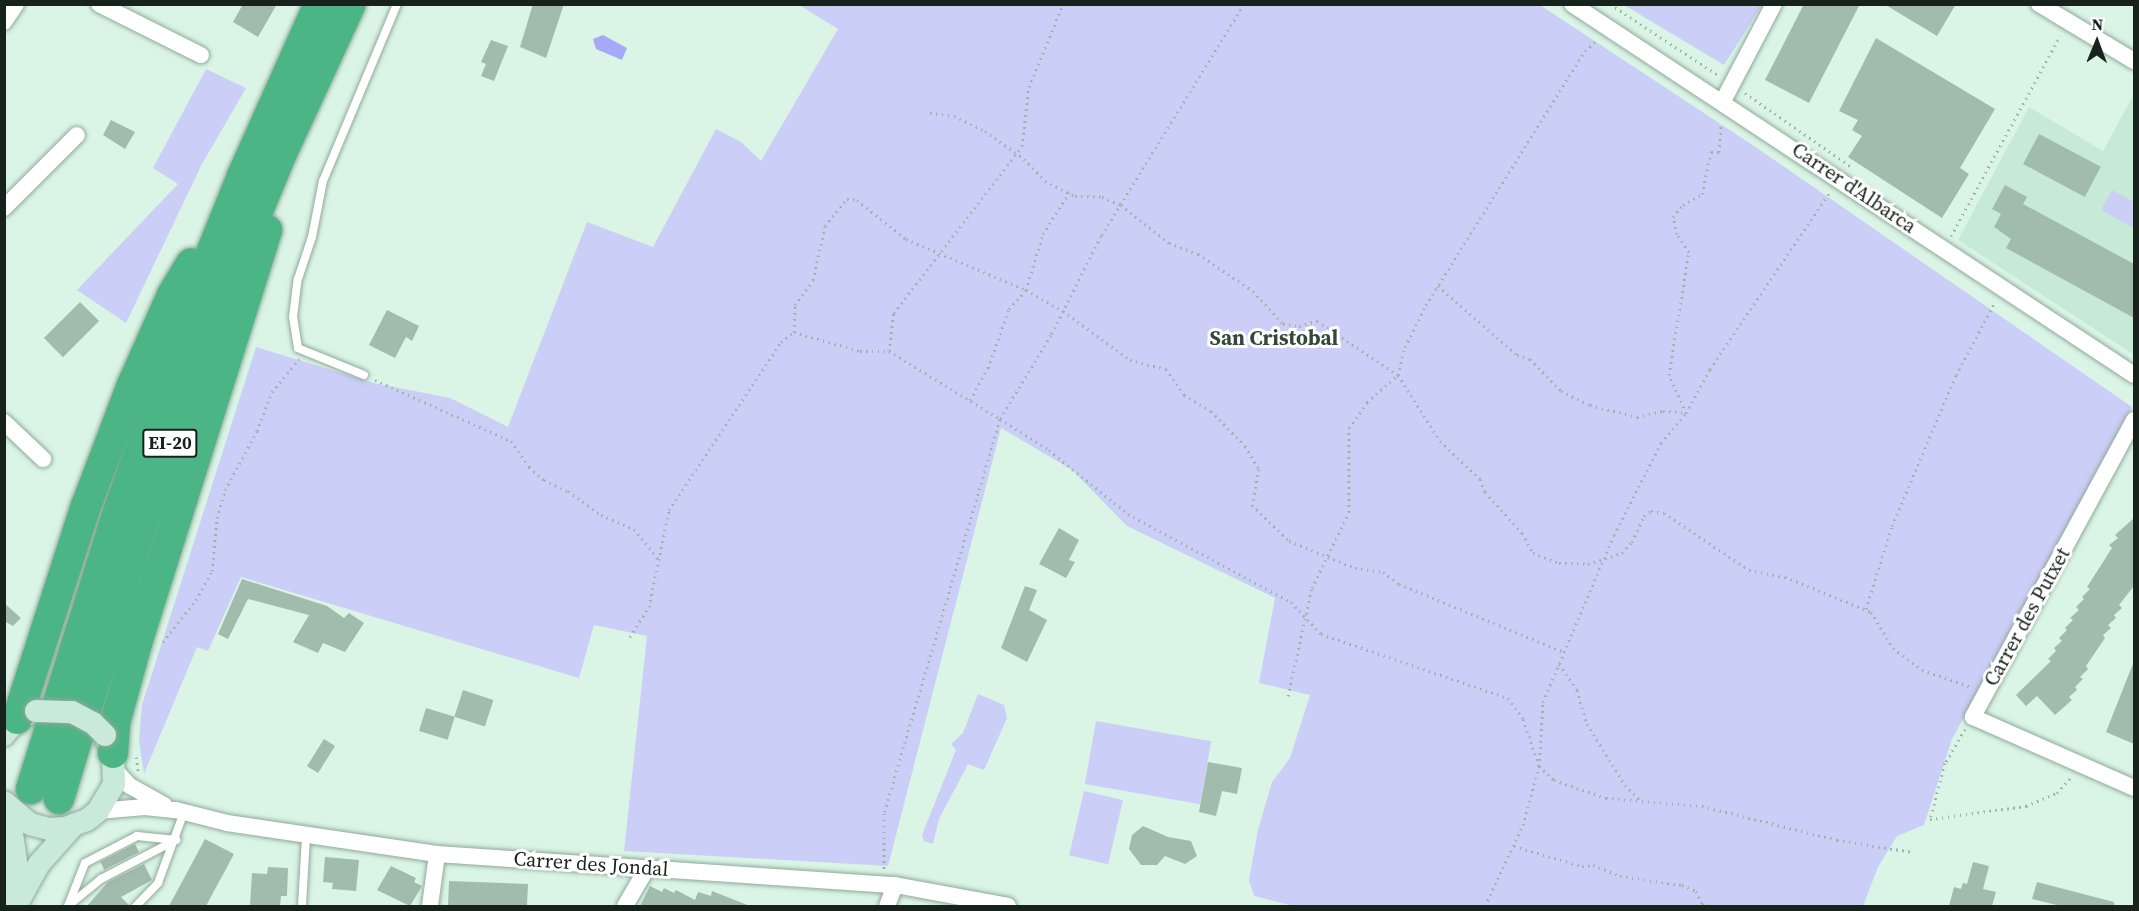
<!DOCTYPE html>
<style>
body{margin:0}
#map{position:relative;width:2139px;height:911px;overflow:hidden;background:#daf5e6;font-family:"Source Serif 4",serif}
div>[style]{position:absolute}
.built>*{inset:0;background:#c7ead7}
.green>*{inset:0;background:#cbcef6;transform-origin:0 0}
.water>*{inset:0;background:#a6a9f8}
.building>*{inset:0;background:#a1bbad;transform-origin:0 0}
.path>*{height:3px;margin-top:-1.5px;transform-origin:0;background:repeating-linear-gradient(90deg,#9eb4a8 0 1.5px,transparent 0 6px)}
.roads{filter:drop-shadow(0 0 2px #8fa99b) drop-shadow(0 0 2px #8fa99b)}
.lane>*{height:8px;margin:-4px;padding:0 4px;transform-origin:4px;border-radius:4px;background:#fff}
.street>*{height:16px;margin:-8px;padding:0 8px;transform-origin:8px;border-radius:8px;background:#fff}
.secondary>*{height:22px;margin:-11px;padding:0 11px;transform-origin:11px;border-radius:11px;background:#c9e9db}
.highway>*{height:30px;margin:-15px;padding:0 15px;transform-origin:15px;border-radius:15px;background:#4cb586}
.bridges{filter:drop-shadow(0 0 2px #8fa99b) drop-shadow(0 0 2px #8fa99b)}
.secondary-bridge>*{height:22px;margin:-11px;padding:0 11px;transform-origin:11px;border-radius:11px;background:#c9e9db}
span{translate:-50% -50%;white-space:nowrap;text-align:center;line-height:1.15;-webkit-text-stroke:6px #fff;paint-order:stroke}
.shield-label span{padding:2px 4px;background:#fff;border:2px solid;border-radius:4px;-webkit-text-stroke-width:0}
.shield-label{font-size:18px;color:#18221c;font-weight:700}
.street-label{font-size:20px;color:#18221c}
.neighbourhood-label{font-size:21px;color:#31483c;font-weight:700}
.frame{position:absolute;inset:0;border:6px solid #18221c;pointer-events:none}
.north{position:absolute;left:2067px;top:12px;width:60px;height:60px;-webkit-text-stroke:4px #fff;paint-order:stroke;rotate:1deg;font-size:16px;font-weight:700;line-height:24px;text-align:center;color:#18221c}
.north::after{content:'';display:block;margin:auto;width:21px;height:27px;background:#18221c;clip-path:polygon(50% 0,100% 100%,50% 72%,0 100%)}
</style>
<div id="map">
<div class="built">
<i style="clip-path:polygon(2134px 94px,2134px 355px,1958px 240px,2029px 107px,2103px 151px)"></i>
</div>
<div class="green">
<i style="clip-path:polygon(799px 5px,1540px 5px,1754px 146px,2132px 407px,1952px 739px,1924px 825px,1897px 836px,1878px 867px,1863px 906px,1293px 906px,1254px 896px,1249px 880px,1258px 830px,1272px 782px,1290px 758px,1310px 695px,1259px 683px,1275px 598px,1127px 526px,1072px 470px,1001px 428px,888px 866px,624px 851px,647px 636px,594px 625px,579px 678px,241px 577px,208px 651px,197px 647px,144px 774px,139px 740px,142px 705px,256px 347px,374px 383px,450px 398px,508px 427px,587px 222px,653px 247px,716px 129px,741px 142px,761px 161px,838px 29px)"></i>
<i style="clip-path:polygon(1624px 5px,1762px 5px,1724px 65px)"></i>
<i style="clip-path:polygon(206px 69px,246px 88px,202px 164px,126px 323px,77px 290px,178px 184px,153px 168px)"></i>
<i style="clip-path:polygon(2112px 190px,2134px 202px,2134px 228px,2101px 210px)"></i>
<i style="clip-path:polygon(978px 694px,1004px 705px,1007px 718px,984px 770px,968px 764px,939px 819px,933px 844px,924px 841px,922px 835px,956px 750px,951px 744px,963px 733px)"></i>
<i style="left:1096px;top:721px;width:117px;height:64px;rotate:10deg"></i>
<i style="left:1084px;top:791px;width:40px;height:66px;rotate:13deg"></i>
</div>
<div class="water">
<i style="clip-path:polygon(603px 35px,627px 48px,622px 60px,596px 49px,593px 39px)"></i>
</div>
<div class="building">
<i style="clip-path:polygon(243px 4px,277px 4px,258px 37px,233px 22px)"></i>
<i style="clip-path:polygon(533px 4px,564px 4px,546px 58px,520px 47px)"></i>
<i style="clip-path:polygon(1804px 4px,1860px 4px,1809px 103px,1765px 80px)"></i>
<i style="clip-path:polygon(1884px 4px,1956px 4px,1937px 36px)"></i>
<i style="clip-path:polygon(1876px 38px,1995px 109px,1960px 168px,1969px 174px,1942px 218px,1848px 157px,1862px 136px,1852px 130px,1858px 120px,1839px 111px)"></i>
<i style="clip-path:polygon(491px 40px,508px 46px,494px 81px,481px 76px,486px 64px,481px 62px)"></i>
<i style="clip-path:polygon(111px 120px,135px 132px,125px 149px,103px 135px)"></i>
<i style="left:2039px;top:134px;width:70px;height:34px;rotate:28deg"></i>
<i style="clip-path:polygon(2005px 185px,2027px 197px,2023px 204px,2134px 264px,2134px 318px,2006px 248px,2011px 239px,1994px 227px,2001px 214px,1992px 209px)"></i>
<i style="left:80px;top:302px;width:27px;height:51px;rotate:45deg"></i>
<i style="clip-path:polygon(387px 310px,419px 326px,412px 341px,406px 337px,395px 358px,369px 345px)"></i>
<i style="clip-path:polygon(2134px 518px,2134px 586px,2119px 605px,2122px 608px,2114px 615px,2116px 618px,2108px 625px,2111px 628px,2103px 635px,2105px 638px,2086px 666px,2088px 669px,2080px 677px,2083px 679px,2075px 687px,2077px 690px,2069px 697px,2072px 700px,2055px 715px,2037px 696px,2026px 706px,2016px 695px,2051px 661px,2048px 659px,2056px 651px,2054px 648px,2062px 641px,2059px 638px,2067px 630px,2065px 628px,2073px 620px,2070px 618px,2079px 610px,2076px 607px,2084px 599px,2082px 597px,2090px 589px,2087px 587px,2112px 548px,2109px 545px,2118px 538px,2115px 535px)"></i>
<i style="clip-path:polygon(1059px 528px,1079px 540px,1069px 560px,1075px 562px,1066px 578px,1039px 564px)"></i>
<i style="clip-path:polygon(242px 579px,327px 606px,344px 618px,349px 613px,364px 623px,345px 652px,323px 643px,318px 653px,293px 642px,309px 615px,248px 599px,228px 639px,218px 634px)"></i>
<i style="clip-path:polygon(1025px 586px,1037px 590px,1029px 610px,1047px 620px,1027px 662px,1001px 648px)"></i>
<i style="clip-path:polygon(4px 603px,21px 618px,13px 626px,4px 621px)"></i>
<i style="clip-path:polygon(2134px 661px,2134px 744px,2106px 732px)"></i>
<i style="left:463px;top:690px;width:32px;height:28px;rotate:18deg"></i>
<i style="left:426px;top:708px;width:30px;height:24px;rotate:17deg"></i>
<i style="left:324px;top:739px;width:13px;height:32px;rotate:32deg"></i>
<i style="clip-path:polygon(1208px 762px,1242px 768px,1237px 794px,1222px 791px,1216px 816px,1199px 812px)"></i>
<i style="clip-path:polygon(1143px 826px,1168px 837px,1191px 841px,1197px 856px,1185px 864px,1165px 856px,1157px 865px,1141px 865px,1129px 849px,1132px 835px)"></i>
<i style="clip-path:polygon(205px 839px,234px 854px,206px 906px,169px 906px)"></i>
<i style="left:135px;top:844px;width:9px;height:39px;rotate:63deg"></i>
<i style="clip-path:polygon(325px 857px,359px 860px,356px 891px,332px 889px,333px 883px,323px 882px)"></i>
<i style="clip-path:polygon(1973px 862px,1989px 866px,1983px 889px,1996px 892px,1992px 906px,1949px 906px,1954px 887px,1961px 889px,1963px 883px,1967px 884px)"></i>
<i style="clip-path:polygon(144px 864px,152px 880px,121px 897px,130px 906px,87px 906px,108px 882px)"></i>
<i style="clip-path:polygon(391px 866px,416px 878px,414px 882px,422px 886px,410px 906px,377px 890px)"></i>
<i style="clip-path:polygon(268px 867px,288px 868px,287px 896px,281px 896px,280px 906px,250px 906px,252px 873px,267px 874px)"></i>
<i style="clip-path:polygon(449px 881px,528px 884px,527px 905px,448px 906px)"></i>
<i style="clip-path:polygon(2037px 882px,2114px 902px,2114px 906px,2061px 906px,2032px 899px)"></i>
<i style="clip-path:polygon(650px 886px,662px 892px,664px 888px,674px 893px,676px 890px,695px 900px,698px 892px,711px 896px,712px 891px,750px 906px,640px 906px)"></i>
</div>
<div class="path">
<i style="left:1244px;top:4px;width:273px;rotate:121.6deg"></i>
<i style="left:1101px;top:236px;width:111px;rotate:116.8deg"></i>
<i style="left:1051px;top:335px;width:98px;rotate:121.3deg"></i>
<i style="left:1000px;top:419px;width:58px;rotate:32.3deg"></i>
<i style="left:1049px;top:450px;width:102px;rotate:39deg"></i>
<i style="left:1128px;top:514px;width:185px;rotate:28.4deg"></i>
<i style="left:1291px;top:602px;width:44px;rotate:46.8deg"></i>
<i style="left:1321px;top:634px;width:198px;rotate:18.9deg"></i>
<i style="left:1508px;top:698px;width:26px;rotate:54deg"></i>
<i style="left:1523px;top:719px;width:50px;rotate:71.2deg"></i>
<i style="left:1539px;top:766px;width:21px;rotate:43deg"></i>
<i style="left:1554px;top:780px;width:55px;rotate:19.1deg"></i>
<i style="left:1606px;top:798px;width:96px;rotate:4.8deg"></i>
<i style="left:1702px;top:806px;width:139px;rotate:14.1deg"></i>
<i style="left:1837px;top:840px;width:77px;rotate:9deg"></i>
<i style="left:1610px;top:4px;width:131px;rotate:33.4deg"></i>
<i style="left:1745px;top:93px;width:131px;rotate:34.8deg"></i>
<i style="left:930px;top:113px;width:24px;rotate:7deg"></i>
<i style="left:954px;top:116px;width:34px;rotate:26deg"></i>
<i style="left:985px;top:131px;width:48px;rotate:35.7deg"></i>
<i style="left:1024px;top:159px;width:30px;rotate:46deg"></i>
<i style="left:1045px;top:181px;width:34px;rotate:27deg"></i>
<i style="left:1075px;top:196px;width:27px;rotate:2deg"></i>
<i style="left:1102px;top:197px;width:21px;rotate:23deg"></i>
<i style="left:1121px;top:205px;width:61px;rotate:38.4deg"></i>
<i style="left:1169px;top:243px;width:31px;rotate:21deg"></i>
<i style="left:1198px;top:254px;width:66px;rotate:33.9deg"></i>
<i style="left:1253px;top:291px;width:45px;rotate:47.7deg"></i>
<i style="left:1283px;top:324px;width:16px;rotate:7deg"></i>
<i style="left:1299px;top:326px;width:19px;rotate:-16deg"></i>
<i style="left:1317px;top:321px;width:97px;rotate:33.7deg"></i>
<i style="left:1398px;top:375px;width:78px;rotate:57.5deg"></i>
<i style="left:1440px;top:441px;width:55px;rotate:43.5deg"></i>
<i style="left:1480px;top:479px;width:14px;rotate:69deg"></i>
<i style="left:1485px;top:492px;width:55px;rotate:47.9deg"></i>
<i style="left:1522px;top:533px;width:23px;rotate:61deg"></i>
<i style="left:1533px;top:553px;width:28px;rotate:21deg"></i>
<i style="left:1559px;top:563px;width:29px;rotate:2deg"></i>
<i style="left:1588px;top:564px;width:36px;rotate:-18deg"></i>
<i style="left:1622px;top:553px;width:15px;rotate:-48deg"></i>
<i style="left:1632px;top:542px;width:29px;rotate:-65deg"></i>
<i style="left:1644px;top:516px;width:9px;rotate:-36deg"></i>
<i style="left:1651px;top:511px;width:13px;rotate:9deg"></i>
<i style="left:1664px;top:513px;width:102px;rotate:33.8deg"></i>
<i style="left:1749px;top:570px;width:37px;rotate:11deg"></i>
<i style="left:1785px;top:577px;width:93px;rotate:22.1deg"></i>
<i style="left:1871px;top:612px;width:42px;rotate:58.6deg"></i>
<i style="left:1893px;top:648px;width:36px;rotate:37deg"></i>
<i style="left:1922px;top:670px;width:52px;rotate:19.1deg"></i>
<i style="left:1951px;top:236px;width:228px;rotate:-61.4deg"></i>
<i style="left:1438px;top:286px;width:105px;rotate:41.1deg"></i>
<i style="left:1517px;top:355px;width:14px;rotate:17deg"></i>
<i style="left:1530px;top:359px;width:45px;rotate:45.9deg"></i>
<i style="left:1561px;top:391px;width:32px;rotate:26deg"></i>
<i style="left:1590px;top:405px;width:49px;rotate:14.3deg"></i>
<i style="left:1637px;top:417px;width:27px;rotate:-13deg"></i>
<i style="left:1663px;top:411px;width:23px;rotate:5deg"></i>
<i style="left:1686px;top:413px;width:50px;rotate:-61.4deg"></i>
<i style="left:1710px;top:369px;width:214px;rotate:-55.9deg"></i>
<i style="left:794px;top:332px;width:27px;rotate:-88deg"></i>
<i style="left:795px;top:305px;width:31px;rotate:-54deg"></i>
<i style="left:813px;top:280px;width:55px;rotate:-77.5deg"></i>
<i style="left:825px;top:226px;width:35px;rotate:-51deg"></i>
<i style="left:847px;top:199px;width:10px;rotate:6deg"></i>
<i style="left:857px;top:200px;width:63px;rotate:38.5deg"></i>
<i style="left:906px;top:239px;width:130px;rotate:23deg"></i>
<i style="left:1026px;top:290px;width:43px;rotate:29.6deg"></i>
<i style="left:1063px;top:311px;width:83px;rotate:36.2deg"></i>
<i style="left:1130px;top:360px;width:37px;rotate:14deg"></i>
<i style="left:1166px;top:369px;width:32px;rotate:55deg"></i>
<i style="left:1184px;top:395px;width:31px;rotate:31deg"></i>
<i style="left:1211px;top:411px;width:49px;rotate:45.8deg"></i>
<i style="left:1245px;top:446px;width:27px;rotate:59deg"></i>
<i style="left:1259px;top:469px;width:37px;rotate:101deg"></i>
<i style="left:1252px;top:505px;width:52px;rotate:44.2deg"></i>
<i style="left:1289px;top:541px;width:71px;rotate:22.2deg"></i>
<i style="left:1355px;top:568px;width:28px;rotate:8deg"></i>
<i style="left:1383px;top:572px;width:20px;rotate:37deg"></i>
<i style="left:1399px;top:584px;width:178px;rotate:22.4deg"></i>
<i style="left:889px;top:351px;width:38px;rotate:-83deg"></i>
<i style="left:894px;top:313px;width:210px;rotate:-52.5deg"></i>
<i style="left:1022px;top:146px;width:59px;rotate:-83.2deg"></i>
<i style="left:1029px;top:87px;width:90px;rotate:-67.7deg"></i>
<i style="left:375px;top:380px;width:149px;rotate:24.2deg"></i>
<i style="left:511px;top:441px;width:32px;rotate:55deg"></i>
<i style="left:529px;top:467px;width:20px;rotate:41deg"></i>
<i style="left:544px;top:480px;width:26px;rotate:25deg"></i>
<i style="left:568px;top:491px;width:41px;rotate:36deg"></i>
<i style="left:601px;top:515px;width:36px;rotate:23deg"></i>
<i style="left:634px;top:529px;width:40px;rotate:51deg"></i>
<i style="left:970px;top:400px;width:37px;rotate:-61deg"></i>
<i style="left:988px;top:368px;width:63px;rotate:-70.4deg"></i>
<i style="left:1009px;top:309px;width:25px;rotate:-48deg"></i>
<i style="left:1026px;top:290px;width:59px;rotate:-73.1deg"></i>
<i style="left:1043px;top:234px;width:49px;rotate:-57.6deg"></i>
<i style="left:1866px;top:609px;width:87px;rotate:-72.6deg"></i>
<i style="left:1892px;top:526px;width:164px;rotate:-67deg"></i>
<i style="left:1956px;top:375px;width:83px;rotate:-61.9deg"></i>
<i style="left:630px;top:637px;width:36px;rotate:-58deg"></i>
<i style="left:649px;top:607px;width:99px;rotate:-78.3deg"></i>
<i style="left:669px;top:510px;width:202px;rotate:-56.3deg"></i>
<i style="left:781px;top:342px;width:16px;rotate:-38deg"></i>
<i style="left:794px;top:332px;width:69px;rotate:16.1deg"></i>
<i style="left:860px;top:351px;width:29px"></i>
<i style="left:889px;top:351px;width:130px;rotate:31.5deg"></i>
<i style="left:1000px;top:419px;width:411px;rotate:106.4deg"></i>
<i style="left:884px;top:813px;width:57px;rotate:90deg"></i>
<i style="left:163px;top:642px;width:53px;rotate:-51.8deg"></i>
<i style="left:196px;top:600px;width:33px;rotate:-61deg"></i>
<i style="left:212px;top:571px;width:53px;rotate:-84.6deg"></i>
<i style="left:217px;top:518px;width:29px;rotate:-74deg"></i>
<i style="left:225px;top:490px;width:67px;rotate:-61.5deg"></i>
<i style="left:257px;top:431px;width:42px;rotate:-69deg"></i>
<i style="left:272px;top:392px;width:43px;rotate:-50.7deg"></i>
<i style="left:1559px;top:664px;width:32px;rotate:55deg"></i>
<i style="left:1577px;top:690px;width:35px;rotate:74deg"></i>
<i style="left:1587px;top:724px;width:72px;rotate:58.1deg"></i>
<i style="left:1625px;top:785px;width:21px;rotate:45deg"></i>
<i style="left:1288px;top:696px;width:111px;rotate:-77.5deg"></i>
<i style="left:1312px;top:588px;width:85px;rotate:-64deg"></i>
<i style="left:1349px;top:512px;width:84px;rotate:-90deg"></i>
<i style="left:1349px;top:428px;width:32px;rotate:-55deg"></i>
<i style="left:1367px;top:402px;width:41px;rotate:-41.1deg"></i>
<i style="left:1398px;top:375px;width:29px;rotate:-76deg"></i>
<i style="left:1405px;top:347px;width:47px;rotate:-63.4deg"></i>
<i style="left:1426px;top:305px;width:300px;rotate:-58deg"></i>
<i style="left:1585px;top:51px;width:16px;rotate:-43deg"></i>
<i style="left:1965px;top:729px;width:39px;rotate:120deg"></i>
<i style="left:1945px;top:763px;width:58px;rotate:105deg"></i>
<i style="left:1930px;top:819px;width:97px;rotate:-7.7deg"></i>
<i style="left:2026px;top:806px;width:34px;rotate:-23deg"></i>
<i style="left:2057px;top:793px;width:20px;rotate:-49deg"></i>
<i style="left:136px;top:757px;width:14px;rotate:82deg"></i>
<i style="left:1514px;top:846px;width:71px;rotate:16.4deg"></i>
<i style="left:1582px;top:866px;width:11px;rotate:-5deg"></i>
<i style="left:1593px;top:865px;width:29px;rotate:22deg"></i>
<i style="left:1620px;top:876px;width:63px;rotate:8.3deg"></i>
<i style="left:1682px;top:885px;width:15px;rotate:23deg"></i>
<i style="left:1696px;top:891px;width:14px;rotate:65deg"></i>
<i style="left:1702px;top:904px;width:8px;rotate:14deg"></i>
<i style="left:1485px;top:906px;width:89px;rotate:-64.9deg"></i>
<i style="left:1523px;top:825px;width:61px;rotate:-74.8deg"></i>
<i style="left:1539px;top:766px;width:64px;rotate:-86.4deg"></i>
<i style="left:1543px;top:702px;width:181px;rotate:-67deg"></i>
<i style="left:1614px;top:535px;width:103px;rotate:-62.9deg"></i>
<i style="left:1661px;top:443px;width:39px;rotate:-50deg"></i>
<i style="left:1686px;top:413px;width:42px;rotate:-114.1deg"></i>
<i style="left:1669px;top:375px;width:125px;rotate:-80.8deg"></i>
<i style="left:1689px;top:252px;width:22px;rotate:-124deg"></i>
<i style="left:1677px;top:234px;width:17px;rotate:-103deg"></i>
<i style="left:1673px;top:217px;width:16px;rotate:-50deg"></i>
<i style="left:1683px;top:205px;width:22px;rotate:-30deg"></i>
<i style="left:1702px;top:194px;width:43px;rotate:-77.9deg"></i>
<i style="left:1711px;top:152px;width:8px"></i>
<i style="left:1719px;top:152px;width:29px;rotate:-86deg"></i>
</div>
<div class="roads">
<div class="lane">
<i style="left:364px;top:375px;width:71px;rotate:-157.8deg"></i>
<i style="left:298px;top:348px;width:31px;rotate:-99deg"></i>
<i style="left:293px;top:317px;width:38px;rotate:-83deg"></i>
<i style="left:298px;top:279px;width:44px;rotate:-71.6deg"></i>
<i style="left:312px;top:237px;width:57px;rotate:-78.9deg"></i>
<i style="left:323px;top:181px;width:192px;rotate:-67.3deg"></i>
<i style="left:68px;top:906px;width:46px;rotate:-68.4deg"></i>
<i style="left:85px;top:863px;width:59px;rotate:-27.4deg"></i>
<i style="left:137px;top:836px;width:39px;rotate:6deg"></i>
<i style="left:68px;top:906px;width:43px;rotate:-39.3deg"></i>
<i style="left:101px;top:879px;width:85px;rotate:-27.5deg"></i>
<i style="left:136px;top:906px;width:32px;rotate:-46deg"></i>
<i style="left:158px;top:883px;width:76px;rotate:-69.9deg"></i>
<i style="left:302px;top:906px;width:70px;rotate:-86.7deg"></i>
</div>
<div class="street">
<i style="left:99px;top:4px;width:114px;rotate:26.6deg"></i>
<i style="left:1572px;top:4px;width:673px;rotate:33.43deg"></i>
<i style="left:2039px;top:4px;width:111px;rotate:31deg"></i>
<i style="left:4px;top:22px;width:22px;rotate:-56deg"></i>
<i style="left:1723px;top:101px;width:110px;rotate:-62.3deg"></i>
<i style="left:4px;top:208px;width:103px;rotate:-45deg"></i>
<i style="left:2134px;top:420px;width:338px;rotate:118.5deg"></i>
<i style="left:1973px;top:717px;width:176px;rotate:23.8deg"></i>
<i style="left:4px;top:422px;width:54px;rotate:43.5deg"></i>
<i style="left:115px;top:770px;width:22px;rotate:47deg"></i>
<i style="left:130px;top:786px;width:39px;rotate:29deg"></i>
<i style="left:98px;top:811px;width:47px;rotate:-4.9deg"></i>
<i style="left:145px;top:807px;width:31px;rotate:6deg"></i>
<i style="left:176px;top:810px;width:53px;rotate:14.3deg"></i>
<i style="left:227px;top:823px;width:212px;rotate:8.4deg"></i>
<i style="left:437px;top:854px;width:459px;rotate:3.9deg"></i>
<i style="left:895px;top:885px;width:115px;rotate:10.5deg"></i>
<i style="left:430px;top:906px;width:52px;rotate:-82.3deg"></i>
<i style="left:625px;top:906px;width:44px;rotate:-59.9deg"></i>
<i style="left:887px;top:906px;width:22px;rotate:-69deg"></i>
</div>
<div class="secondary">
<i style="left:4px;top:735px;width:21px;rotate:-51deg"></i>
<i style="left:17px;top:719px;width:15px;rotate:-23deg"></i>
<i style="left:4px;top:802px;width:34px;rotate:40deg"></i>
<i style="left:30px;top:824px;width:20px;rotate:15deg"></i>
<i style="left:49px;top:829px;width:16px;rotate:-4deg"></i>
<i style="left:65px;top:828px;width:23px;rotate:-20deg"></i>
<i style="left:87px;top:820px;width:14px;rotate:-39deg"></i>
<i style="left:98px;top:811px;width:31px;rotate:-59deg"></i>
<i style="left:114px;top:784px;width:31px;rotate:-92deg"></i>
<i style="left:113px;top:753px;width:16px;rotate:-117deg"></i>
<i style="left:8px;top:807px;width:61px;rotate:81.5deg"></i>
<i style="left:17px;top:867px;width:39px;rotate:94deg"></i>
<i style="left:18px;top:902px;width:43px;rotate:-61.1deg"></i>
<i style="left:39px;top:864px;width:51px;rotate:-48.2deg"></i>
</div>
<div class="highway">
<i style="left:17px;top:719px;width:224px;rotate:-72.1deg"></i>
<i style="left:86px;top:506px;width:129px;rotate:-69.2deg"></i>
<i style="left:132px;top:385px;width:98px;rotate:-66deg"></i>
<i style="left:172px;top:295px;width:37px;rotate:-59deg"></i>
<i style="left:113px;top:753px;width:30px;rotate:-86deg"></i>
<i style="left:115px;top:723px;width:83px;rotate:-74.6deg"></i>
<i style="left:137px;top:643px;width:433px;rotate:-72.5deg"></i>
<i style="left:31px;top:789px;width:284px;rotate:-72.6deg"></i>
<i style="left:116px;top:518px;width:225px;rotate:-70.8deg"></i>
<i style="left:190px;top:305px;width:139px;rotate:-68deg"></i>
<i style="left:242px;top:176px;width:188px;rotate:-65.9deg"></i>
<i style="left:59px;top:799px;width:285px;rotate:-73.1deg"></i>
<i style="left:142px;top:526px;width:221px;rotate:-71deg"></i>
<i style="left:214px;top:317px;width:178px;rotate:-67.5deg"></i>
<i style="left:282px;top:153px;width:164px;rotate:-65.2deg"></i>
</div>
</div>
<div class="bridges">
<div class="secondary-bridge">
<i style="left:36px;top:711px;width:36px;rotate:2deg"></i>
<i style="left:72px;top:712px;width:24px;rotate:28deg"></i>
<i style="left:93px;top:723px;width:17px;rotate:45deg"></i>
</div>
</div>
<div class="shield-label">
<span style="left:170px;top:443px">EI-20</span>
</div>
<div class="street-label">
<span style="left:1854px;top:188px;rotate:34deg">Carrer d'Albarca</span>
<span style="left:2027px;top:617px;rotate:-61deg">Carrer des Putxet</span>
<span style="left:591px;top:864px;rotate:4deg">Carrer des Jondal</span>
</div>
<div class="neighbourhood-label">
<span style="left:1274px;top:338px">San Cristobal</span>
</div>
<div class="frame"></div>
<div class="north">N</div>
</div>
